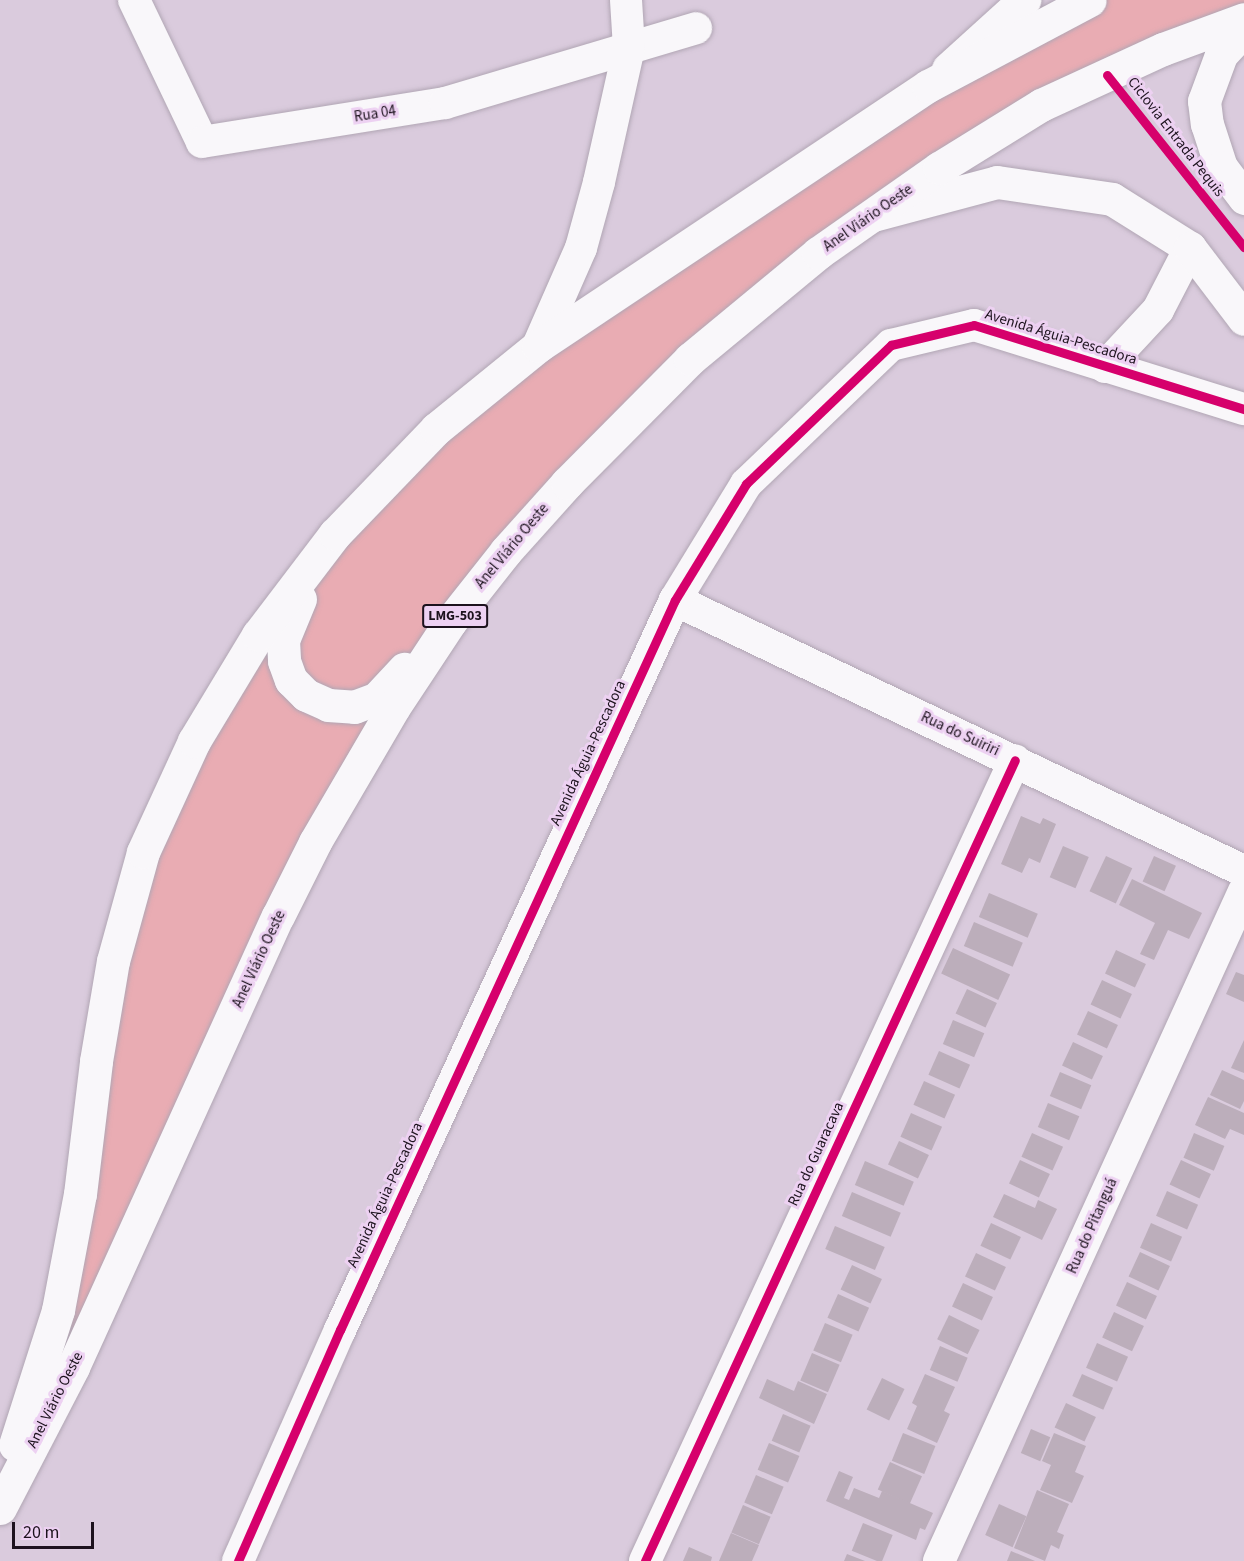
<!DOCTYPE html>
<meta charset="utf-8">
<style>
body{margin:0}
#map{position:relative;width:1244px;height:1561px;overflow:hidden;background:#dacbdd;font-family:"Source Sans 3",sans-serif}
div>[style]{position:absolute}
.green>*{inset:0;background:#e9acb3}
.building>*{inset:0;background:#bcaebb;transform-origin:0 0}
.roads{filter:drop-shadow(0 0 2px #b1a6b4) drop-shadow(0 0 2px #b1a6b4)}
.minor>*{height:32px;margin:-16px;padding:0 16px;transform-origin:16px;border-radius:16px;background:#f9f7fa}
.tertiary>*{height:33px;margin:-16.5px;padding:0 16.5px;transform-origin:16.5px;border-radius:16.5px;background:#f9f7fa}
.secondary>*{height:33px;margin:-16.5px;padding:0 16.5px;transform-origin:16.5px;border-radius:16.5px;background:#f9f7fa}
.primary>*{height:33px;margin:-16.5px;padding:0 16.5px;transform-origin:16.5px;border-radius:16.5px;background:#f9f7fa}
.cycleway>*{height:9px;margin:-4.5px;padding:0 4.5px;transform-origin:4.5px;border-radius:4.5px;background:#d6006c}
span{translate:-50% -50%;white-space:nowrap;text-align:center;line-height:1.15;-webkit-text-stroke:6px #edd1f2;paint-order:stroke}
.shield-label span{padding:2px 4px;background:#edd1f2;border:2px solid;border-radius:4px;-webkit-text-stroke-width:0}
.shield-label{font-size:14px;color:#1c121d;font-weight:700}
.street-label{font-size:15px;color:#1c121d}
.scale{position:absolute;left:12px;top:1522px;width:82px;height:27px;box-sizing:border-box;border:3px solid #1c121d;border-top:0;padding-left:8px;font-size:18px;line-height:21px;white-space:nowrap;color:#1c121d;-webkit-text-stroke:4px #edd1f2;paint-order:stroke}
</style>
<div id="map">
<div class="green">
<i style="clip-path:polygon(1090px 0,1244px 0,1244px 19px,1041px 105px,690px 359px,394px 707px,0 1483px,17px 1438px,143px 852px,258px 635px,538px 346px)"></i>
</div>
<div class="building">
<i style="clip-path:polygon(1021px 816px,1040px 824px,1043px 818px,1056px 824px,1040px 863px,1029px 858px,1022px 873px,1001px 864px)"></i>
<i style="left:1063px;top:846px;width:28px;height:34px;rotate:23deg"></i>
<i style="left:1106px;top:856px;width:29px;height:39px;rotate:25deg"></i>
<i style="left:1154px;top:856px;width:24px;height:28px;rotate:24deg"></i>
<i style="clip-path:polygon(1132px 879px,1202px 913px,1189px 939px,1168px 930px,1154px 960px,1140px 954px,1155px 923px,1119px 905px)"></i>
<i style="left:989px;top:893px;width:53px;height:26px;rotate:23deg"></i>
<i style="left:974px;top:922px;width:53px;height:26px;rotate:23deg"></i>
<i style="left:953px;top:948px;width:63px;height:28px;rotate:25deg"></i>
<i style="left:1116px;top:950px;width:33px;height:26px;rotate:25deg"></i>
<i style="clip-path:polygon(1236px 972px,1244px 975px,1244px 1002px,1226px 994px)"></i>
<i style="left:1102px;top:980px;width:33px;height:27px;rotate:25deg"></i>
<i style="left:967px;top:989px;width:33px;height:27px;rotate:25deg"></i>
<i style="left:1088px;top:1011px;width:33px;height:26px;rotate:25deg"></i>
<i style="left:953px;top:1020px;width:34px;height:26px;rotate:23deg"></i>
<i style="clip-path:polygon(1244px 1040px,1244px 1073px,1231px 1068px)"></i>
<i style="left:1073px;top:1042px;width:33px;height:26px;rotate:25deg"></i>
<i style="left:939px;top:1051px;width:34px;height:26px;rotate:24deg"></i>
<i style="clip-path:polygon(1222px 1070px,1244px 1080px,1244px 1101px,1240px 1109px,1210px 1095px)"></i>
<i style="left:1060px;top:1072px;width:34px;height:26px;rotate:23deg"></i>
<i style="left:924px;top:1081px;width:34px;height:26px;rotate:24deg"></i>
<i style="clip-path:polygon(1208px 1097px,1244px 1113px,1244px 1135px,1230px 1129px,1225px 1139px,1195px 1125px)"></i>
<i style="left:1048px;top:1103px;width:34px;height:26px;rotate:23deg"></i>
<i style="left:911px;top:1113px;width:34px;height:26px;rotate:24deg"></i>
<i style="left:1032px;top:1133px;width:34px;height:26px;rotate:24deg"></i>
<i style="left:1194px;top:1133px;width:33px;height:27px;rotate:23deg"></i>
<i style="left:899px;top:1141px;width:33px;height:26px;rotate:25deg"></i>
<i style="left:1020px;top:1160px;width:33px;height:26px;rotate:25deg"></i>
<i style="left:1181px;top:1160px;width:33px;height:27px;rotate:25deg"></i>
<i style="left:865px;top:1161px;width:53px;height:26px;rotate:23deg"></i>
<i style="left:1167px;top:1191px;width:34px;height:27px;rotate:24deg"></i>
<i style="left:852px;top:1192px;width:53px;height:26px;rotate:23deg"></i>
<i style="clip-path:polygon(1004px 1194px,1035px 1208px,1038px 1200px,1057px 1209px,1042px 1240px,993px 1217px)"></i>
<i style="left:991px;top:1223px;width:33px;height:25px;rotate:25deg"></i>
<i style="left:1151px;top:1223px;width:34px;height:27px;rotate:24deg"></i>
<i style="left:835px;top:1226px;width:54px;height:25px;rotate:23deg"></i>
<i style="left:1140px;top:1252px;width:33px;height:27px;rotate:25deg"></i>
<i style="left:976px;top:1253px;width:33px;height:26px;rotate:25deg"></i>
<i style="left:852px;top:1265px;width:33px;height:27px;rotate:25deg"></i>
<i style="left:1127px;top:1282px;width:33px;height:26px;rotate:25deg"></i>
<i style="left:963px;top:1283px;width:33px;height:26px;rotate:25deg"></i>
<i style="left:838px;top:1294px;width:34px;height:26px;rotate:24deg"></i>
<i style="left:1114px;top:1312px;width:33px;height:28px;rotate:25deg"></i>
<i style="left:949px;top:1315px;width:34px;height:27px;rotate:26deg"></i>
<i style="left:825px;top:1323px;width:30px;height:30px;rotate:23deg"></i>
<i style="left:1097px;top:1343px;width:34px;height:27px;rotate:24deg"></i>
<i style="left:940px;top:1346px;width:30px;height:26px;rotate:23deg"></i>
<i style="left:812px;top:1353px;width:30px;height:30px;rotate:23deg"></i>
<i style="clip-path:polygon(925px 1374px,955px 1387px,944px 1411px,950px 1414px,937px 1443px,907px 1429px,917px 1406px,912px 1403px)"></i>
<i style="left:1082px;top:1374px;width:34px;height:24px;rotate:24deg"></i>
<i style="left:882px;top:1378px;width:25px;height:35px;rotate:26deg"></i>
<i style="clip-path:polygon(767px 1379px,794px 1391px,798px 1381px,827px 1394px,814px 1424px,759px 1398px)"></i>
<i style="left:1066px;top:1403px;width:33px;height:27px;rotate:25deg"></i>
<i style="left:783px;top:1414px;width:30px;height:29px;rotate:23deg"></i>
<i style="left:1031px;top:1429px;width:21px;height:26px;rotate:23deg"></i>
<i style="left:903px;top:1433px;width:35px;height:30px;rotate:22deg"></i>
<i style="clip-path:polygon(1054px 1433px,1086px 1446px,1075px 1472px,1084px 1476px,1072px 1503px,1040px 1490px,1051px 1465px,1042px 1461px)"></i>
<i style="left:769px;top:1443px;width:33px;height:29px;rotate:23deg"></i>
<i style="left:890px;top:1462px;width:35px;height:30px;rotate:24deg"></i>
<i style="clip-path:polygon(839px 1471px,853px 1477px,844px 1498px,849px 1500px,854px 1488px,879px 1498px,882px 1491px,933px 1513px,925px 1530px,920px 1528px,916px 1540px,826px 1501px)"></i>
<i style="left:756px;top:1475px;width:30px;height:30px;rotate:23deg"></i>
<i style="clip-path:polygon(1037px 1490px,1069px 1504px,1057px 1532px,1064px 1535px,1059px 1549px,1051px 1545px,1045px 1561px,1014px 1548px)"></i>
<i style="left:999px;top:1504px;width:30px;height:34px;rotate:24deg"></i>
<i style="left:743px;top:1505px;width:30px;height:30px;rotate:23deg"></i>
<i style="left:863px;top:1523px;width:32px;height:30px;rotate:22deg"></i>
<i style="clip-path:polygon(731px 1533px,759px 1545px,752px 1561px,719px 1561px)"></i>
<i style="clip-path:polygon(689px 1547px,712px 1557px,711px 1561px,683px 1561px)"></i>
<i style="clip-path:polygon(1011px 1551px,1035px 1561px,1007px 1561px)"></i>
<i style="clip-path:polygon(847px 1554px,865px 1561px,844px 1561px)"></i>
</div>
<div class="roads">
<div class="minor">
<i style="left:134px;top:0;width:157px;rotate:64.4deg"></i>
<i style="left:202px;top:142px;width:246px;rotate:-9.1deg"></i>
<i style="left:445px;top:103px;width:262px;rotate:-16.6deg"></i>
<i style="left:538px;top:346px;width:107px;rotate:-66.3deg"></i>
<i style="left:581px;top:248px;width:68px;rotate:-74.7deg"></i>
<i style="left:599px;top:182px;width:137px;rotate:-77.4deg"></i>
<i style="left:629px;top:48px;width:48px;rotate:-93.6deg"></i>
<i style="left:1105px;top:367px;width:78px;rotate:-47.1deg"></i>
<i style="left:1158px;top:310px;width:70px;rotate:-62.7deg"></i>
<i style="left:675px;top:600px;width:630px;rotate:25.47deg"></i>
<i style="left:238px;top:1561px;width:253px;rotate:-66.2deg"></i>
<i style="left:340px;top:1330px;width:803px;rotate:-65.35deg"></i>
<i style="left:675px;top:600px;width:136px;rotate:-58.5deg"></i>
<i style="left:746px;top:484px;width:201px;rotate:-43.8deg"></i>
<i style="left:891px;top:345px;width:85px;rotate:-13.5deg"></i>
<i style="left:974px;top:325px;width:283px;rotate:17.3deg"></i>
<i style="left:645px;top:1561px;width:882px;rotate:-65.21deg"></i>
<i style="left:939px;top:1561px;width:736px;rotate:-65.52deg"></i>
</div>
<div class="tertiary">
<i style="left:1244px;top:30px;width:34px;rotate:133deg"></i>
<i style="left:1221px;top:55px;width:49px;rotate:110.3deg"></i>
<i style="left:1204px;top:101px;width:23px;rotate:83deg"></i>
<i style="left:1207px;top:124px;width:45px;rotate:72deg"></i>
<i style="left:1221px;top:167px;width:39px;rotate:53deg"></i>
<i style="left:873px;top:215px;width:128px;rotate:-14.9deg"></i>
<i style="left:997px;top:182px;width:116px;rotate:8.4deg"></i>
<i style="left:1112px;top:199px;width:92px;rotate:32.1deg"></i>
<i style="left:1190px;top:248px;width:89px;rotate:52.7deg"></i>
</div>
<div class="secondary">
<i style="left:948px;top:69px;width:103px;rotate:-42.2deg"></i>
</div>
<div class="primary">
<i style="left:300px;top:599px;width:44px;rotate:112.5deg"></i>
<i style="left:283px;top:640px;width:21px;rotate:87deg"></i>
<i style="left:284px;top:661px;width:20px;rotate:70deg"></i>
<i style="left:291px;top:680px;width:21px;rotate:45deg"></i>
<i style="left:306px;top:695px;width:24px;rotate:24deg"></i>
<i style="left:328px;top:705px;width:26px;rotate:4deg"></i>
<i style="left:354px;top:707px;width:25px;rotate:-21deg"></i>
<i style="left:377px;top:698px;width:40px;rotate:-47deg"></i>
<i style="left:15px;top:1445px;width:142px;rotate:-72.3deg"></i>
<i style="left:58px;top:1310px;width:118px;rotate:-79.3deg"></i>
<i style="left:80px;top:1194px;width:134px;rotate:-83.1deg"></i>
<i style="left:96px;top:1061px;width:101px;rotate:-80.4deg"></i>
<i style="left:113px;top:961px;width:113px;rotate:-74.6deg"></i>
<i style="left:143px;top:852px;width:122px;rotate:-65.3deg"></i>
<i style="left:194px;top:741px;width:124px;rotate:-58.9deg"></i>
<i style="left:258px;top:635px;width:127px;rotate:-52.7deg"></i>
<i style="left:335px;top:534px;width:146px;rotate:-46.1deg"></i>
<i style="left:436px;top:429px;width:132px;rotate:-39.1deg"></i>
<i style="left:538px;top:346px;width:469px;rotate:-33.7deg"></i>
<i style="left:928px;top:86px;width:183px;rotate:-28deg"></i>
<i style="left:0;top:1508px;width:159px;rotate:-62.6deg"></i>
<i style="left:73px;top:1367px;width:495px;rotate:-65.6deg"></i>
<i style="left:278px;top:916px;width:83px;rotate:-63.4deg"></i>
<i style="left:315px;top:842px;width:156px;rotate:-59.7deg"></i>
<i style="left:394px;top:707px;width:102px;rotate:-56.6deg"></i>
<i style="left:450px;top:622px;width:90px;rotate:-51.7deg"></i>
<i style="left:506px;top:551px;width:91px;rotate:-48.1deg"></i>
<i style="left:567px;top:483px;width:175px;rotate:-45.2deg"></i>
<i style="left:690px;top:359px;width:166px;rotate:-39.6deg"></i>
<i style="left:818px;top:253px;width:148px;rotate:-35.1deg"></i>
<i style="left:939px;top:168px;width:120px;rotate:-31.7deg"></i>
<i style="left:1041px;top:105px;width:134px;rotate:-24.7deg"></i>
<i style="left:1163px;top:49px;width:86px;rotate:-20.3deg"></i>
</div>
</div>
<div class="cycleway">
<i style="left:1107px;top:75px;width:220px;rotate:51.5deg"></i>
<i style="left:238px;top:1561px;width:253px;rotate:-66.2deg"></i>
<i style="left:340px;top:1330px;width:803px;rotate:-65.35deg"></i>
<i style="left:675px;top:600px;width:136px;rotate:-58.5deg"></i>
<i style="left:746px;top:484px;width:201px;rotate:-43.8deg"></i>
<i style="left:891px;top:345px;width:85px;rotate:-13.5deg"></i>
<i style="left:974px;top:325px;width:283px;rotate:17.3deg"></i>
<i style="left:645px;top:1561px;width:882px;rotate:-65.21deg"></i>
</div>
<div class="shield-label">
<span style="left:455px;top:616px">LMG-503</span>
</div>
<div class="street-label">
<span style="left:375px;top:114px;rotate:-9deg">Rua 04</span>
<span style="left:1176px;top:137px;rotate:52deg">Ciclovia Entrada Pequis</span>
<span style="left:868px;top:218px;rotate:-35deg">Anel Viário Oeste</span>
<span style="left:1061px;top:337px;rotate:17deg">Avenida Águia-Pescadora</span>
<span style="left:512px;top:546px;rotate:-50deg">Anel Viário Oeste</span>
<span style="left:960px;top:734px;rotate:25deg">Rua do Suiriri</span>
<span style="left:588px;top:753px;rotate:-65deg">Avenida Águia-Pescadora</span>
<span style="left:259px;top:959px;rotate:-65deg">Anel Viário Oeste</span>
<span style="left:816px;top:1154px;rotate:-65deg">Rua do Guaracava</span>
<span style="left:385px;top:1195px;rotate:-65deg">Avenida Águia-Pescadora</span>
<span style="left:1092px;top:1226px;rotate:-66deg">Rua do Pitanguá</span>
<span style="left:55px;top:1400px;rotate:-63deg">Anel Viário Oeste</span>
</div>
<div class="scale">20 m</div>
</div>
